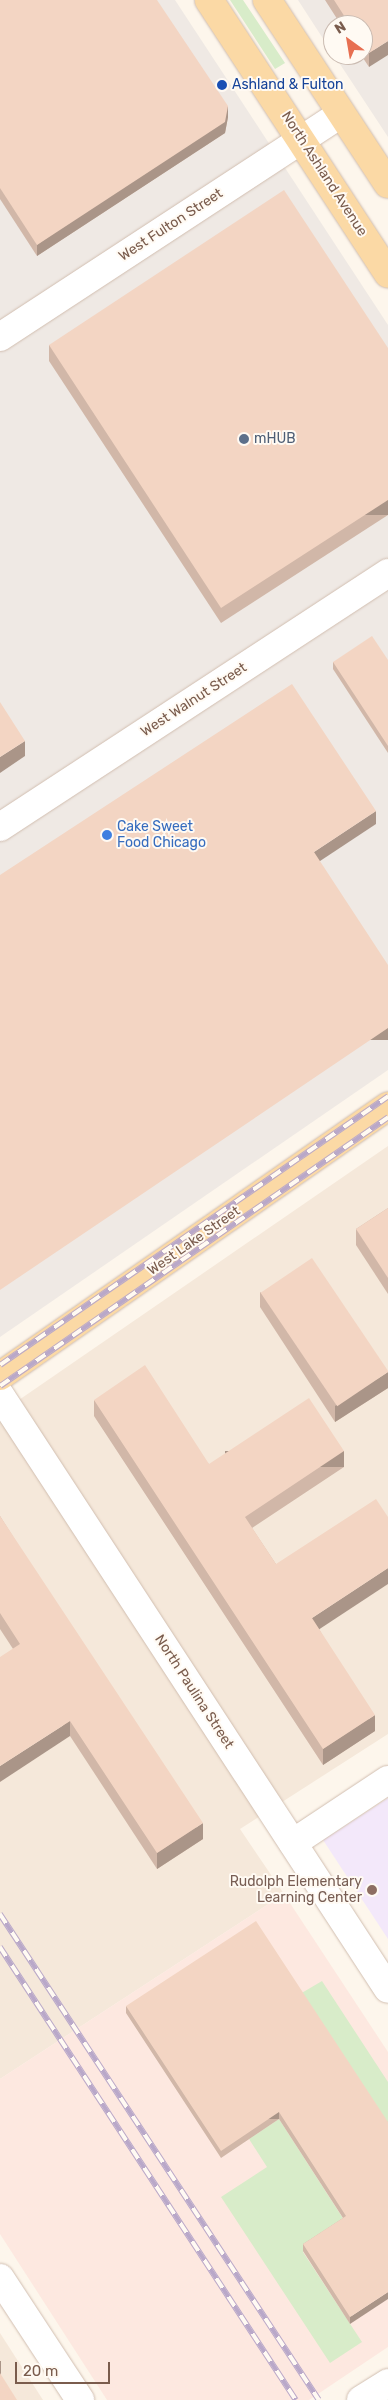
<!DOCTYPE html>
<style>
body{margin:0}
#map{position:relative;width:388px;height:2400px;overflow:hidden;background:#fdf6ec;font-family:Rubik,sans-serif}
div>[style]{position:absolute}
.residential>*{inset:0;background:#f5e8da}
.commercial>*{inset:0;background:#fde8e0}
.industrial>*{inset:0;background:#efe9e4}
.education>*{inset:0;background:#f3e8fa}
.green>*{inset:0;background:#d8ecc9}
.roads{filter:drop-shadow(0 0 1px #d1beb0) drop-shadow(0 0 1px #d1beb0)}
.minor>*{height:28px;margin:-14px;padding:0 14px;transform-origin:14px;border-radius:14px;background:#fff}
.major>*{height:28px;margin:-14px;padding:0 14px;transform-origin:14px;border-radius:14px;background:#fbd9a5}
.rail>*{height:5.5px;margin-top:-2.75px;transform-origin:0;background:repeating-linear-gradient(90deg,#fffaf3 0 11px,#b9a8c9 0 22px);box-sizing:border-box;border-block:1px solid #b9a8c9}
.wall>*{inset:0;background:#d1b7a8}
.shaded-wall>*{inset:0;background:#aa9588;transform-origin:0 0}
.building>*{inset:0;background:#f3d5c3;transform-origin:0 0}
.dots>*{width:14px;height:14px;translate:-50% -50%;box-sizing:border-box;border:2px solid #fffaf3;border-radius:50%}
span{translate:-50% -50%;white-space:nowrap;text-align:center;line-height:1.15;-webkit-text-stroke:4px #fffaf3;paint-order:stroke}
.transit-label{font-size:14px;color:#164399}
.left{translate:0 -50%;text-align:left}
.street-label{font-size:14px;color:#7a5c4d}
.service-label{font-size:14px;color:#4e5e75}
.shop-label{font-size:14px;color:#366cbe}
.education-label{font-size:14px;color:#785e54}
.right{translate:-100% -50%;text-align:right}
.north{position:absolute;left:323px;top:15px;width:50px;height:50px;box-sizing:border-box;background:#fffaf3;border:1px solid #cabbb1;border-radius:50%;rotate:328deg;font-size:14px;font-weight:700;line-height:20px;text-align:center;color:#7a5c4d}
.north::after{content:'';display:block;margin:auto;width:18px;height:22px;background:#e76f51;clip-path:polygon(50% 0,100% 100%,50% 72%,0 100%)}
.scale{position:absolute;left:15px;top:2362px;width:95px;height:22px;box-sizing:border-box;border:2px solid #7a5c4d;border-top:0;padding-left:6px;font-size:15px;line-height:18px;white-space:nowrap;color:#7a5c4d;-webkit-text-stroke:4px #fffaf3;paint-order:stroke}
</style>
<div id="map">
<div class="residential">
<i style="clip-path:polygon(388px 1146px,388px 1734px,240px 1829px,284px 1894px,0 2079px,0 1413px)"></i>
<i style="clip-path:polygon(0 2333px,43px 2400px,0 2400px)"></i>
</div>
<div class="commercial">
<i style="clip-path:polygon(284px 1894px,388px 2052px,388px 2347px,309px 2400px,107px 2400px,0 2234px,0 2079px)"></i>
</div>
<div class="industrial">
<i style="clip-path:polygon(0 0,175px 0,388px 325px,388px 1070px,0 1337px)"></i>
<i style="clip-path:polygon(298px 0,388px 0,388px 137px,334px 55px,363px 55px,363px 25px,333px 25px,333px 54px)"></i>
</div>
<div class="education">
<i style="clip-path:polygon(388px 1798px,388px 1939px,323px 1840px)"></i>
</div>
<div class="green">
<i style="clip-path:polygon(230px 0,243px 0,285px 63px,275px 69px)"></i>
<i style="clip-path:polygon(322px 1981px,388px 2082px,388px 2129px,300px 1994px)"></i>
<i style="clip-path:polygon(279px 2119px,346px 2223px,303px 2252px,362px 2342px,330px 2363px,221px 2197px,267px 2167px,249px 2139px)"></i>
</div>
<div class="roads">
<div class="minor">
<i style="left:0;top:337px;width:407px;rotate:-33.2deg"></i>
<i style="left:0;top:827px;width:464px;rotate:-33.2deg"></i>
<i style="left:0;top:1395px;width:709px;rotate:56.85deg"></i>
<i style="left:293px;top:1843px;width:114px;rotate:-33.6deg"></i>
<i style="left:0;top:2278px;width:146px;rotate:56.7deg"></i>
<i style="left:361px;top:2400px;width:32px;rotate:-32deg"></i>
</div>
<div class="major">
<i style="left:209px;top:0;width:327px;rotate:56.8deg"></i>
<i style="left:267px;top:0;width:220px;rotate:56.7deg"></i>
<i style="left:0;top:1376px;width:473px;rotate:-34.8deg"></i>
</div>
</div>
<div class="rail">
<i style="left:0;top:1365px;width:472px;rotate:-34.7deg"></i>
<i style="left:0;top:1386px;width:472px;rotate:-34.7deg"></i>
<i style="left:0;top:1914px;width:581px;rotate:56.72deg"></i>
<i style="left:0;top:1947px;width:541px;rotate:56.84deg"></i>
</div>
<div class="wall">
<i style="clip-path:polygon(0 0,228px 117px,225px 133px,37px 256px,0 199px)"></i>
<i style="clip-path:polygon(325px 0,388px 0,369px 67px,361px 55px,363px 55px,363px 25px,341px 25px)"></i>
<i style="clip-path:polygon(49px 345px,388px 348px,388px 515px,221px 623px,49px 361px)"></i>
<i style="clip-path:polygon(388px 660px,388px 753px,333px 669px,333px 662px)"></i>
<i style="clip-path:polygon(388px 1208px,388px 1294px,356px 1245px,356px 1229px)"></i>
<i style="clip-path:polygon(260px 1292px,388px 1388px,335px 1422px,260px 1307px)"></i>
<i style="clip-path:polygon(94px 1400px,209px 1464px,344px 1467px,252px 1528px,319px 1629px,375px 1731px,323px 1765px,94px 1416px)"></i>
<i style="clip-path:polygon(0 1516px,203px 1839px,157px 1869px,0 1629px)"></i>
<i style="clip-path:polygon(126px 2006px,388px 2122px,350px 2324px,303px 2251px,303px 2244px,343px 2218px,279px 2119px,221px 2158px,126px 2013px)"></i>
</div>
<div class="shaded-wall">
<i style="clip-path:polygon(388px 41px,388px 55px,369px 67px,369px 53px)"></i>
<i style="clip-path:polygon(228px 106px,228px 117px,225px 133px,37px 256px,37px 245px)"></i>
<i style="left:388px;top:500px;width:15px;height:199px;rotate:90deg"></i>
<i style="clip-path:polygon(25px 741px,25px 756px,0 773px,0 757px)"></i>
<i style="clip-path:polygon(376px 811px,376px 824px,314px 865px,314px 852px)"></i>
<i style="left:388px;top:1028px;width:12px;height:468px;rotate:90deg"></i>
<i style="clip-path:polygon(388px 1372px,388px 1388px,335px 1422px,335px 1406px)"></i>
<i style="left:344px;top:1451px;width:16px;height:119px;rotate:90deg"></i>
<i style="clip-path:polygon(388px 1568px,388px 1584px,312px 1634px,312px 1618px)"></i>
<i style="clip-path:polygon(375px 1715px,375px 1731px,323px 1765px,323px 1749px)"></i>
<i style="clip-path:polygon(70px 1721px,70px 1736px,0 1782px,0 1766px)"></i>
<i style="clip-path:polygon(203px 1823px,203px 1839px,157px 1869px,157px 1853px)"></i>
<i style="left:279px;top:2112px;width:7px;height:70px;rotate:90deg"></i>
<i style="clip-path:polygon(388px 2292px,388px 2299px,350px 2324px,350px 2317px)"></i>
<i style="left:1px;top:2361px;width:19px;height:1px;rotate:90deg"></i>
</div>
<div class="building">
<i style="clip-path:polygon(0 0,157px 0,228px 106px,225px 122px,37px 245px,0 188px)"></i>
<i style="clip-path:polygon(334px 0,388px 0,388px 41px,369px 53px,363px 45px,363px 25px,350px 25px)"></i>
<i style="clip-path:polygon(284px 190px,388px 348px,388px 500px,221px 608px,49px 345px)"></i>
<i style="clip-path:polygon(372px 636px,388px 660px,388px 746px,333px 662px)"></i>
<i style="clip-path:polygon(292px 684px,376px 811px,314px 852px,388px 965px,388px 1028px,0 1290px,0 875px)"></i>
<i style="clip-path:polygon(0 702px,25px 741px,0 757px)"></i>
<i style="clip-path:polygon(388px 1208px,388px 1278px,356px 1229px)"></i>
<i style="left:312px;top:1258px;width:137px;height:62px;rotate:56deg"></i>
<i style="clip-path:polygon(145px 1365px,209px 1464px,309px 1398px,344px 1451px,245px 1517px,276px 1564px,376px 1499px,388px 1517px,388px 1568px,312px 1618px,375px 1715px,323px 1749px,94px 1400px)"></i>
<i style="clip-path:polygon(0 1516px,203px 1823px,157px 1853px,70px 1721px,0 1766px,0 1657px,20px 1644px,0 1613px)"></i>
<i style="clip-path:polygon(256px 1921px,388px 2122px,388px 2292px,350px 2317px,303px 2244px,346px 2216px,279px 2112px,221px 2151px,126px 2006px)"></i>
<i style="clip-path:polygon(0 2373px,17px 2400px,0 2400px)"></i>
</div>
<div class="dots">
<i style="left:222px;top:85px;background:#1a4fb4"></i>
<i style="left:244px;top:439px;background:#5c6f8a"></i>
<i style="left:107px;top:835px;background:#3f7fe0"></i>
<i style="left:372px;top:1890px;background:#8d6e63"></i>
</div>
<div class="transit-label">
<span class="left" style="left:232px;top:85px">Ashland &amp; Fulton</span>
</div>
<div class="street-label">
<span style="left:324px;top:174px;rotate:57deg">North Ashland Avenue</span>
<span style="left:171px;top:225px;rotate:-33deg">West Fulton Street</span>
<span style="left:194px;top:700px;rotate:-33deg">West Walnut Street</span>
<span style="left:194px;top:1241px;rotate:-35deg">West Lake Street</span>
<span style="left:194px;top:1692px;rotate:57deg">North Paulina Street</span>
</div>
<div class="service-label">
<span class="left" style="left:254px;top:439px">mHUB</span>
</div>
<div class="shop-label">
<span class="left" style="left:117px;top:835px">Cake Sweet<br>Food Chicago</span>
</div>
<div class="education-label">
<span class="right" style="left:362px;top:1890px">Rudolph Elementary<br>Learning Center</span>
</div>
<div class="north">N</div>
<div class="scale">20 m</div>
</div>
